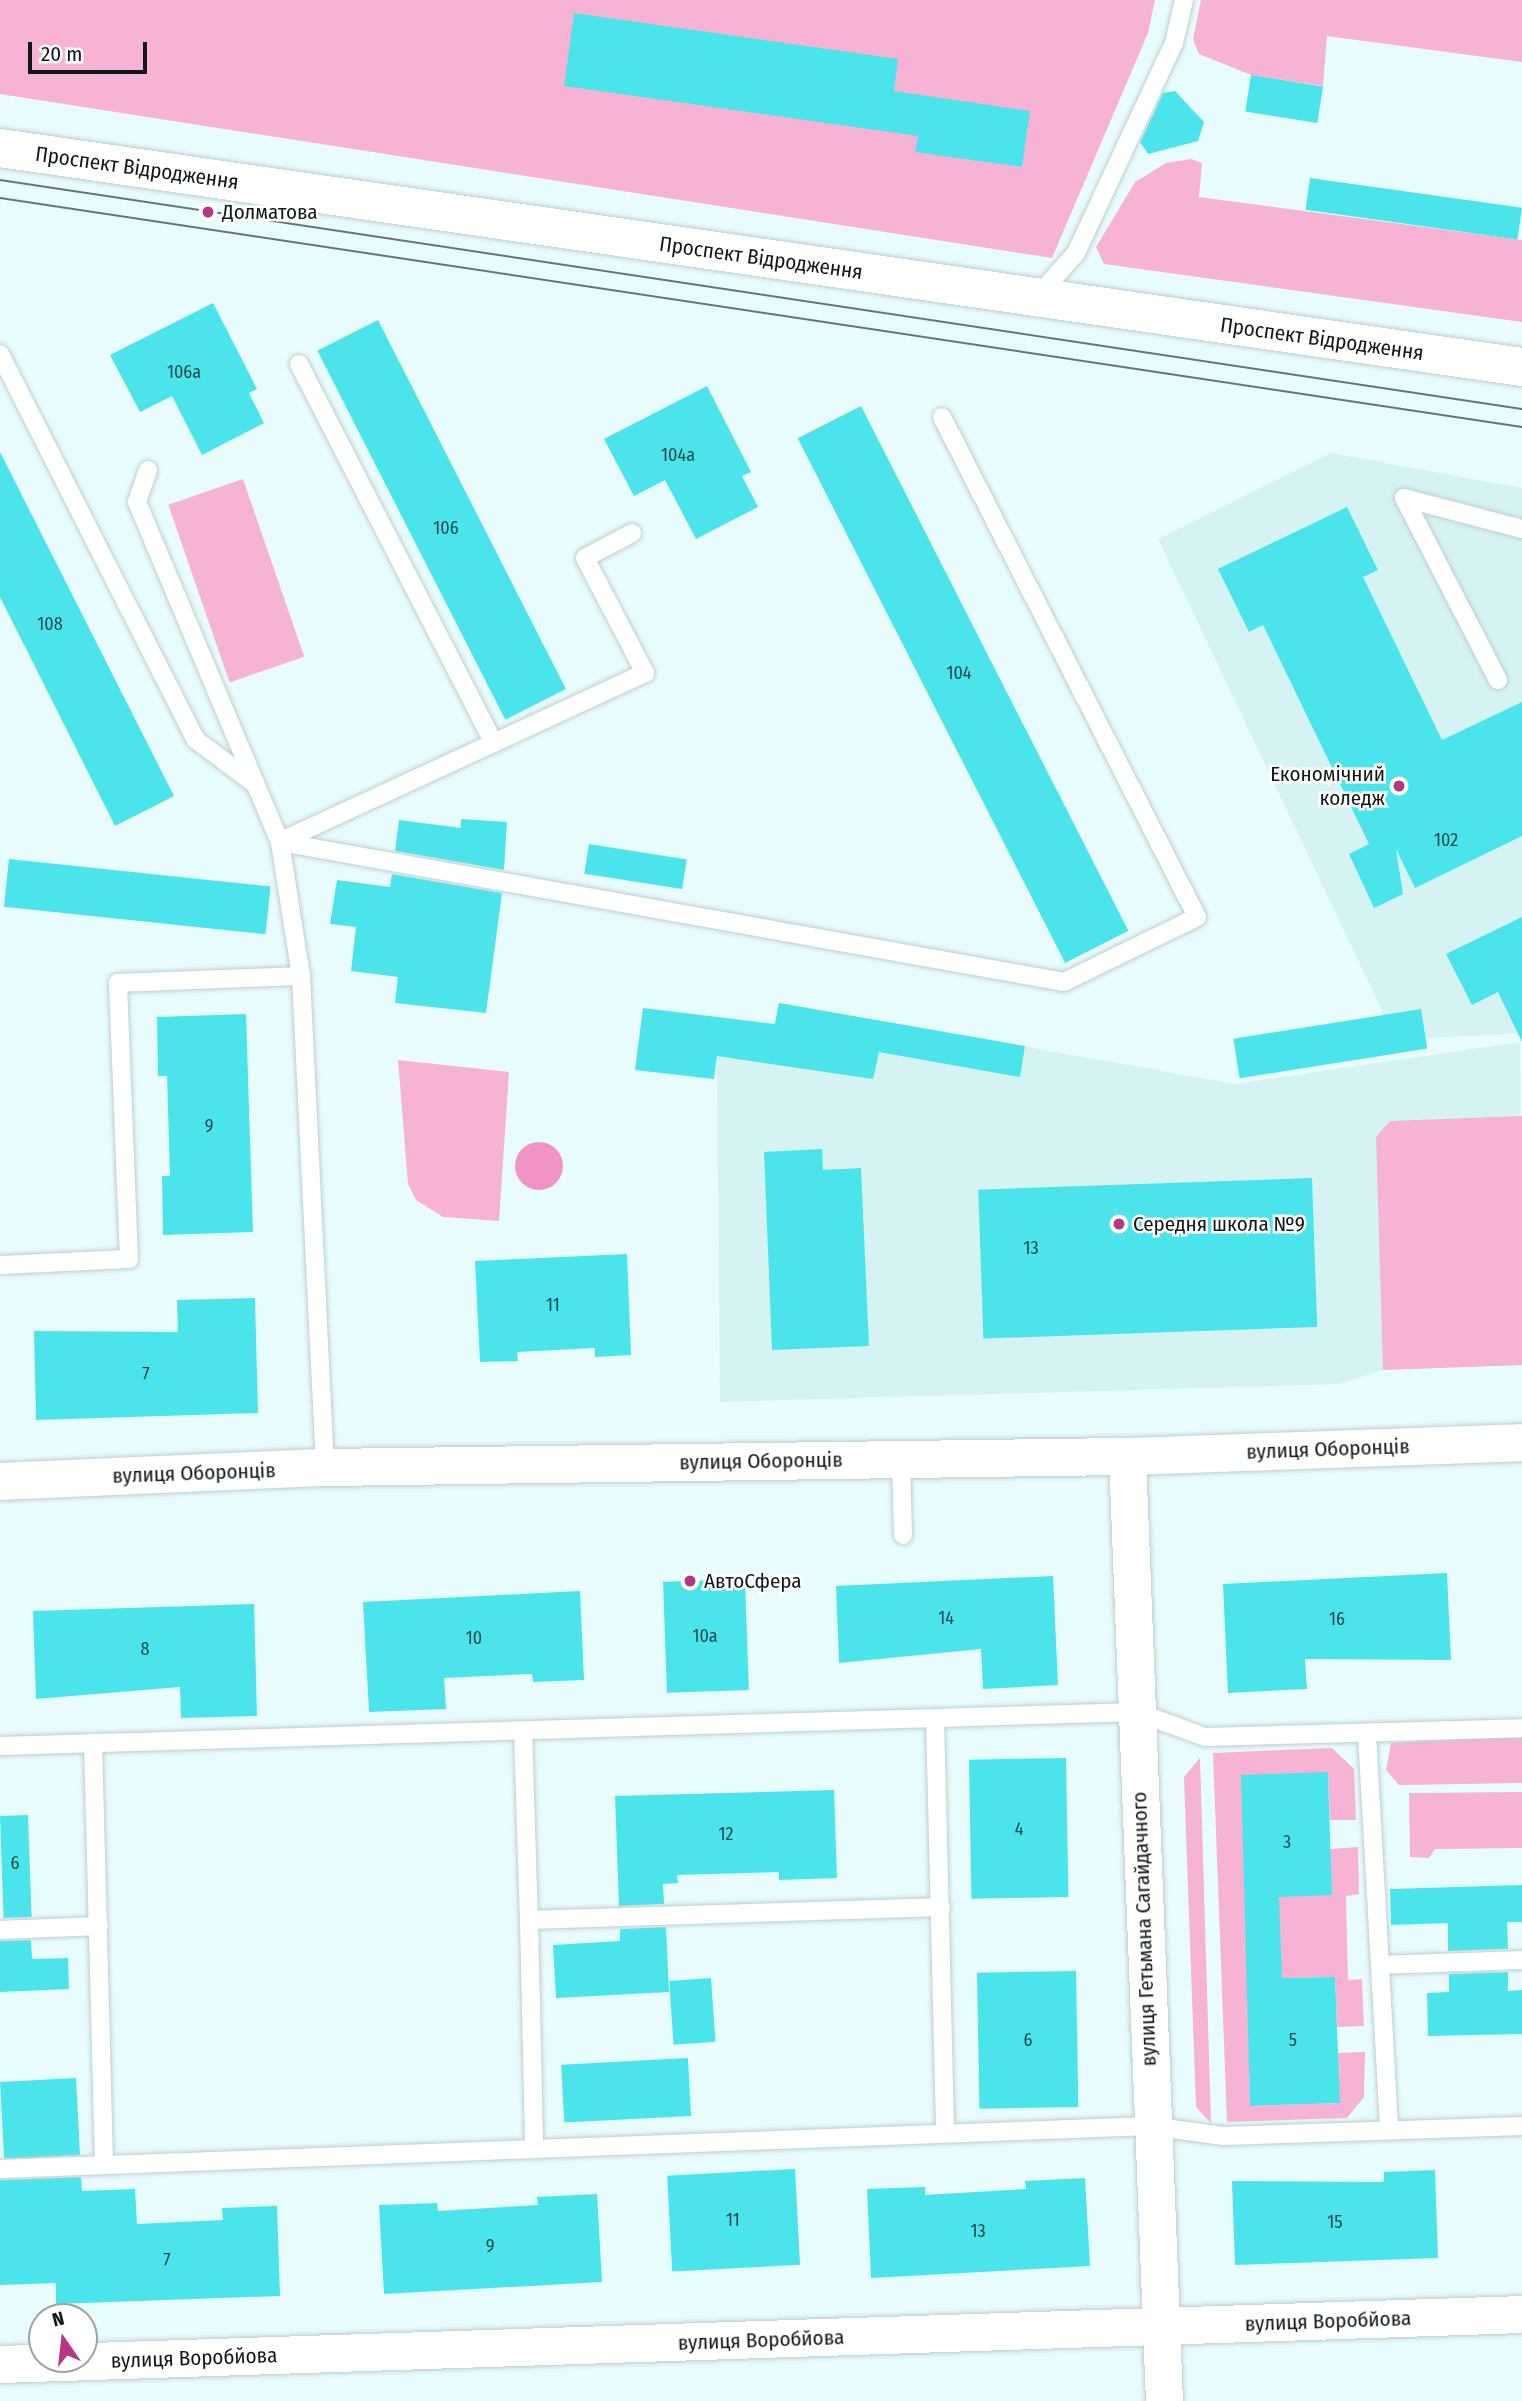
<!DOCTYPE html>
<meta charset="utf-8">
<style>
body{margin:0}
#map{position:relative;width:1522px;height:2401px;overflow:hidden;background:#e9fcfd;font-family:"Fira Sans Condensed",sans-serif}
div>[style]{position:absolute}
.built>*{inset:0;background:#d6f3f4}
.green>*{inset:0;background:#f7b3d5;transform-origin:0 0}
.water>*{inset:0;background:#f094c5}
.round{border-radius:50%}
.building>*{inset:0;background:#4be4eb;transform-origin:0 0}
.roads{filter:drop-shadow(0 0 2px #bdcfd0) drop-shadow(0 0 2px #bdcfd0)}
.service>*{height:18px;margin:-9px;padding:0 9px;transform-origin:9px;border-radius:9px;background:#fff}
.minor>*{height:37px;margin:-18.5px;padding:0 18.5px;transform-origin:18.5px;border-radius:18.5px;background:#fff}
.secondary>*{height:38px;margin:-19px;padding:0 19px;transform-origin:19px;border-radius:19px;background:#fff}
.tram>*{height:2px;margin:-1px;padding:0 1px;transform-origin:1px;border-radius:1px;background:#697575}
.dots>*{width:19px;height:19px;translate:-50% -50%;box-sizing:border-box;border:4px solid #fff;border-radius:50%}
span{translate:-50% -50%;white-space:nowrap;text-align:center;line-height:1.15;-webkit-text-stroke:5px #fff;paint-order:stroke}
.number-label{font-size:18px;color:#1f4a4c}
.number-label span{-webkit-text-stroke-width:0}
.street-label{font-size:21px;color:#101717}
.poi-label{font-size:21px;color:#101717}
.left{translate:0 -50%;text-align:left}
.right{translate:-100% -50%;text-align:right}
.north{position:absolute;left:28px;top:2303px;width:70px;height:70px;box-sizing:border-box;background:#fff;border:2px solid #9fa2a2;border-radius:50%;rotate:346deg;font-size:19px;font-weight:700;line-height:28px;text-align:center;color:#101717}
.north::after{content:'';display:block;margin:auto;width:24px;height:32px;background:#b63785;clip-path:polygon(50% 0,100% 100%,50% 72%,0 100%)}
.scale{position:absolute;left:28px;top:42px;width:119px;height:32px;box-sizing:border-box;border:4px solid #101717;border-top:0;padding-left:9px;font-size:21px;line-height:24px;white-space:nowrap;color:#101717;-webkit-text-stroke:5px #fff;paint-order:stroke}
</style>
<div id="map">
<div class="built">
<i style="clip-path:polygon(1331px 453px,1522px 488px,1522px 1033px,1396px 1040px,1158px 539px)"></i>
<i style="clip-path:polygon(779px 1003px,1235px 1084px,1520px 1042px,1522px 1365px,1383px 1370px,1338px 1384px,720px 1402px,717px 1056px,768px 1061px)"></i>
</div>
<div class="green">
<i style="clip-path:polygon(0 0,1155px 0,1148px 33px,1052px 258px,0 94px)"></i>
<i style="clip-path:polygon(1201px 0,1522px 0,1522px 62px,1327px 36px,1323px 86px,1251px 75px,1199px 54px,1193px 39px)"></i>
<i style="clip-path:polygon(1191px 159px,1202px 163px,1199px 197px,1522px 240px,1522px 322px,1104px 264px,1096px 247px,1135px 182px,1166px 163px)"></i>
<i style="left:243px;top:479px;width:188px;height:79px;rotate:71deg"></i>
<i style="clip-path:polygon(398px 1060px,509px 1072px,499px 1221px,443px 1217px,416px 1200px,408px 1184px)"></i>
<i style="clip-path:polygon(1522px 1116px,1522px 1365px,1383px 1370px,1376px 1137px,1390px 1121px)"></i>
<i style="clip-path:polygon(1522px 1736px,1522px 1783px,1399px 1785px,1386px 1770px,1391px 1743px)"></i>
<i style="clip-path:polygon(1332px 1748px,1354px 1769px,1356px 1820px,1330px 1820px,1328px 1772px,1279px 1897px,1330px 1849px,1358px 1847px,1359px 1894px,1346px 1896px,1348px 1980px,1362px 1979px,1364px 2026px,1337px 2027px,1335px 1977px,1282px 1978px,1281px 1966px,1247px 1966px,1250px 2106px,1339px 2103px,1338px 2053px,1365px 2052px,1364px 2097px,1347px 2118px,1227px 2122px,1213px 1753px)"></i>
<i style="clip-path:polygon(1200px 1758px,1211px 2123px,1196px 2107px,1184px 1777px)"></i>
<i style="clip-path:polygon(1522px 1792px,1522px 1848px,1435px 1849px,1429px 1858px,1410px 1857px,1409px 1793px)"></i>
</div>
<div class="water">
<i class="round" style="left:515px;top:1142px;width:48px;height:48px"></i>
</div>
<div class="building">
<i style="clip-path:polygon(574px 13px,898px 59px,894px 91px,1030px 111px,1022px 167px,915px 152px,918px 136px,564px 86px)"></i>
<i style="left:1251px;top:75px;width:73px;height:37px;rotate:9deg"></i>
<i style="clip-path:polygon(1175px 91px,1204px 122px,1198px 141px,1148px 154px,1140px 142px,1163px 93px)"></i>
<i style="left:1310px;top:178px;width:214px;height:32px;rotate:8deg"></i>
<i style="clip-path:polygon(213px 303px,257px 389px,249px 393px,264px 423px,202px 455px,172px 396px,140px 412px,110px 355px)"></i>
<i style="left:378px;top:320px;width:414px;height:68px;rotate:63deg"></i>
<i style="clip-path:polygon(707px 386px,751px 472px,742px 476px,758px 507px,696px 539px,665px 480px,634px 496px,604px 439px)"></i>
<i style="left:861px;top:406px;width:589px;height:71px;rotate:63deg"></i>
<i style="clip-path:polygon(0 452px,174px 796px,115px 826px,0 597px)"></i>
<i style="clip-path:polygon(1347px 507px,1378px 570px,1363px 577px,1442px 740px,1522px 702px,1522px 836px,1415px 888px,1396px 849px,1403px 894px,1374px 908px,1349px 854px,1369px 844px,1263px 625px,1249px 632px,1218px 569px)"></i>
<i style="clip-path:polygon(461px 819px,507px 822px,504px 870px,395px 851px,399px 820px,461px 828px)"></i>
<i style="left:589px;top:844px;width:99px;height:30px;rotate:9deg"></i>
<i style="left:9px;top:859px;width:263px;height:48px;rotate:6deg"></i>
<i style="clip-path:polygon(392px 874px,502px 893px,486px 1013px,395px 1003px,398px 977px,351px 971px,356px 927px,330px 924px,337px 880px,390px 887px)"></i>
<i style="clip-path:polygon(1522px 917px,1522px 1042px,1498px 992px,1472px 1005px,1446px 954px)"></i>
<i style="clip-path:polygon(779px 1003px,1025px 1046px,1020px 1077px,879px 1052px,873px 1079px,717px 1056px,714px 1079px,635px 1070px,643px 1008px,775px 1024px)"></i>
<i style="left:1421px;top:1009px;width:40px;height:190px;rotate:81deg"></i>
<i style="clip-path:polygon(246px 1014px,253px 1232px,163px 1235px,162px 1176px,170px 1176px,167px 1076px,158px 1076px,157px 1017px)"></i>
<i style="clip-path:polygon(822px 1149px,823px 1170px,861px 1168px,869px 1346px,772px 1350px,764px 1152px)"></i>
<i style="left:1312px;top:1178px;width:149px;height:334px;rotate:88deg"></i>
<i style="clip-path:polygon(627px 1254px,631px 1355px,595px 1357px,595px 1348px,517px 1352px,518px 1361px,480px 1362px,475px 1261px)"></i>
<i style="clip-path:polygon(255px 1298px,258px 1413px,36px 1420px,34px 1331px,178px 1332px,177px 1300px)"></i>
<i style="clip-path:polygon(1447px 1573px,1451px 1660px,1305px 1659px,1307px 1689px,1228px 1693px,1223px 1584px)"></i>
<i style="clip-path:polygon(1053px 1576px,1058px 1685px,983px 1689px,981px 1649px,839px 1663px,836px 1586px)"></i>
<i style="left:745px;top:1579px;width:111px;height:82px;rotate:88deg"></i>
<i style="clip-path:polygon(580px 1591px,584px 1680px,533px 1682px,532px 1674px,444px 1678px,446px 1709px,369px 1712px,363px 1602px)"></i>
<i style="clip-path:polygon(254px 1604px,257px 1716px,181px 1718px,180px 1687px,36px 1699px,33px 1611px)"></i>
<i style="left:1066px;top:1758px;width:139px;height:97px;rotate:89deg"></i>
<i style="clip-path:polygon(1328px 1772px,1332px 1895px,1279px 1897px,1282px 1978px,1335px 1977px,1340px 2103px,1250px 2106px,1241px 1775px)"></i>
<i style="clip-path:polygon(834px 1790px,837px 1878px,779px 1880px,779px 1872px,677px 1875px,678px 1883px,663px 1884px,664px 1904px,619px 1906px,615px 1796px)"></i>
<i style="left:28px;top:1815px;width:102px;height:28px;rotate:88deg"></i>
<i style="clip-path:polygon(1522px 1885px,1522px 1922px,1507px 1922px,1508px 1949px,1448px 1951px,1448px 1923px,1391px 1925px,1390px 1889px)"></i>
<i style="clip-path:polygon(666px 1927px,669px 1992px,556px 1998px,553px 1945px,620px 1941px,620px 1929px)"></i>
<i style="clip-path:polygon(31px 1940px,32px 1959px,68px 1958px,69px 1989px,0 1992px,0 1941px)"></i>
<i style="left:1076px;top:1971px;width:136px;height:99px;rotate:89deg"></i>
<i style="clip-path:polygon(1508px 1972px,1508px 1991px,1522px 1990px,1522px 2034px,1428px 2036px,1427px 1993px,1449px 1992px,1449px 1974px)"></i>
<i style="left:711px;top:1978px;width:64px;height:42px;rotate:86deg"></i>
<i style="left:688px;top:2058px;width:58px;height:127px;rotate:87deg"></i>
<i style="left:76px;top:2078px;width:77px;height:76px;rotate:87deg"></i>
<i style="left:795px;top:2169px;width:96px;height:128px;rotate:87deg"></i>
<i style="clip-path:polygon(1435px 2170px,1438px 2258px,1235px 2265px,1232px 2181px,1384px 2182px,1384px 2172px)"></i>
<i style="clip-path:polygon(81px 2177px,82px 2191px,135px 2189px,137px 2224px,223px 2220px,222px 2208px,277px 2206px,280px 2296px,56px 2304px,56px 2283px,0 2285px,0 2180px)"></i>
<i style="clip-path:polygon(1085px 2178px,1090px 2266px,871px 2278px,867px 2189px,925px 2187px,925px 2195px,1026px 2189px,1025px 2181px)"></i>
<i style="clip-path:polygon(597px 2194px,602px 2282px,384px 2294px,379px 2205px,437px 2203px,438px 2211px,538px 2205px,537px 2197px)"></i>
</div>
<div class="roads">
<div class="service">
<i style="left:1036px;top:298px;width:60px;rotate:-48.4deg"></i>
<i style="left:1076px;top:253px;width:232px;rotate:-65deg"></i>
<i style="left:1174px;top:43px;width:44px;rotate:-76.9deg"></i>
<i style="left:0;top:354px;width:433px;rotate:63.1deg"></i>
<i style="left:196px;top:740px;width:74px;rotate:36.7deg"></i>
<i style="left:299px;top:364px;width:426px;rotate:62.8deg"></i>
<i style="left:148px;top:470px;width:34px;rotate:109deg"></i>
<i style="left:137px;top:502px;width:369px;rotate:67.2deg"></i>
<i style="left:280px;top:842px;width:136px;rotate:81.1deg"></i>
<i style="left:301px;top:976px;width:492px;rotate:87.2deg"></i>
<i style="left:632px;top:533px;width:53px;rotate:152deg"></i>
<i style="left:585px;top:558px;width:130px;rotate:62.4deg"></i>
<i style="left:645px;top:673px;width:402px;rotate:155.2deg"></i>
<i style="left:280px;top:842px;width:796px;rotate:10.12deg"></i>
<i style="left:1064px;top:982px;width:148px;rotate:-26deg"></i>
<i style="left:1197px;top:917px;width:561px;rotate:-117.02deg"></i>
<i style="left:1498px;top:680px;width:205px;rotate:-117.3deg"></i>
<i style="left:1404px;top:498px;width:122px;rotate:14.7deg"></i>
<i style="left:0;top:1265px;width:129px;rotate:-2.7deg"></i>
<i style="left:129px;top:1259px;width:276px;rotate:-92.3deg"></i>
<i style="left:118px;top:983px;width:183px;rotate:-2.2deg"></i>
<i style="left:901px;top:1459px;width:76px;rotate:88.5deg"></i>
<i style="left:935px;top:1718px;width:415px;rotate:88.6deg"></i>
<i style="left:523px;top:1731px;width:189px;rotate:88.2deg"></i>
<i style="left:529px;top:1920px;width:412px;rotate:-1.8deg"></i>
<i style="left:1367px;top:1734px;width:396px;rotate:86.8deg"></i>
<i style="left:93px;top:1743px;width:422px;rotate:88.5deg"></i>
<i style="left:0;top:1746px;width:1138px;rotate:-1.71deg"></i>
<i style="left:1137px;top:1712px;width:72px;rotate:20.2deg"></i>
<i style="left:1205px;top:1737px;width:317px;rotate:-1.6deg"></i>
<i style="left:529px;top:1920px;width:229px;rotate:88.7deg"></i>
<i style="left:0;top:1930px;width:99px;rotate:-2.3deg"></i>
<i style="left:1380px;top:1965px;width:142px;rotate:-2deg"></i>
<i style="left:0;top:2169px;width:1151px;rotate:-2.14deg"></i>
<i style="left:1150px;top:2126px;width:75px;rotate:7.7deg"></i>
<i style="left:1224px;top:2136px;width:298px;rotate:-1.9deg"></i>
</div>
<div class="minor">
<i style="left:1127px;top:1456px;width:946px;rotate:87.76deg"></i>
<i style="left:0;top:1481px;width:325px;rotate:-2.5deg"></i>
<i style="left:325px;top:1467px;width:802px;rotate:-0.79deg"></i>
<i style="left:1127px;top:1456px;width:395px;rotate:-2deg"></i>
<i style="left:0;top:2364px;width:1523px;rotate:-1.88deg"></i>
</div>
<div class="secondary">
<i style="left:0;top:148px;width:1538px;rotate:8.19deg"></i>
</div>
</div>
<div class="tram">
<i style="left:0;top:180px;width:1539px;rotate:8.56deg"></i>
<i style="left:0;top:198px;width:1539px;rotate:8.56deg"></i>
</div>
<div class="dots">
<i style="left:208px;top:212px;background:#b63785"></i>
<i style="left:1399px;top:786px;background:#b63785"></i>
<i style="left:1119px;top:1224px;background:#b63785"></i>
<i style="left:690px;top:1581px;background:#b63785"></i>
</div>
<div class="number-label">
<span style="left:184px;top:372px">106а</span>
<span style="left:678px;top:455px">104а</span>
<span style="left:446px;top:528px">106</span>
<span style="left:50px;top:624px">108</span>
<span style="left:959px;top:673px">104</span>
<span style="left:1446px;top:840px">102</span>
<span style="left:209px;top:1126px">9</span>
<span style="left:1031px;top:1248px">13</span>
<span style="left:553px;top:1305px">11</span>
<span style="left:146px;top:1374px">7</span>
<span style="left:946px;top:1618px">14</span>
<span style="left:1337px;top:1619px">16</span>
<span style="left:705px;top:1636px">10а</span>
<span style="left:474px;top:1638px">10</span>
<span style="left:145px;top:1649px">8</span>
<span style="left:1019px;top:1829px">4</span>
<span style="left:726px;top:1834px">12</span>
<span style="left:1287px;top:1842px">3</span>
<span style="left:15px;top:1863px">6</span>
<span style="left:1028px;top:2040px">6</span>
<span style="left:1293px;top:2040px">5</span>
<span style="left:733px;top:2220px">11</span>
<span style="left:1335px;top:2222px">15</span>
<span style="left:978px;top:2231px">13</span>
<span style="left:490px;top:2246px">9</span>
<span style="left:167px;top:2260px">7</span>
</div>
<div class="street-label">
<span style="left:137px;top:168px;rotate:8deg">Проспект Відродження</span>
<span style="left:761px;top:258px;rotate:8deg">Проспект Відродження</span>
<span style="left:1322px;top:339px;rotate:8deg">Проспект Відродження</span>
<span style="left:1328px;top:1449px;rotate:-2deg">вулиця Оборонців</span>
<span style="left:761px;top:1461px;rotate:-1deg">вулиця Оборонців</span>
<span style="left:194px;top:1473px;rotate:-2deg">вулиця Оборонців</span>
<span style="left:1144px;top:1929px;rotate:-92deg">вулиця Гетьмана Сагайдачного</span>
<span style="left:1328px;top:2321px;rotate:-2deg">вулиця Воробйова</span>
<span style="left:761px;top:2340px;rotate:-2deg">вулиця Воробйова</span>
<span style="left:194px;top:2358px;rotate:-2deg">вулиця Воробйова</span>
</div>
<div class="poi-label">
<span class="left" style="left:222px;top:212px">Долматова</span>
<span class="right" style="left:1385px;top:786px">Економічний<br>коледж</span>
<span class="left" style="left:1133px;top:1224px">Середня школа №9</span>
<span class="left" style="left:704px;top:1581px">АвтоСфера</span>
</div>
<div class="north">N</div>
<div class="scale">20 m</div>
</div>
